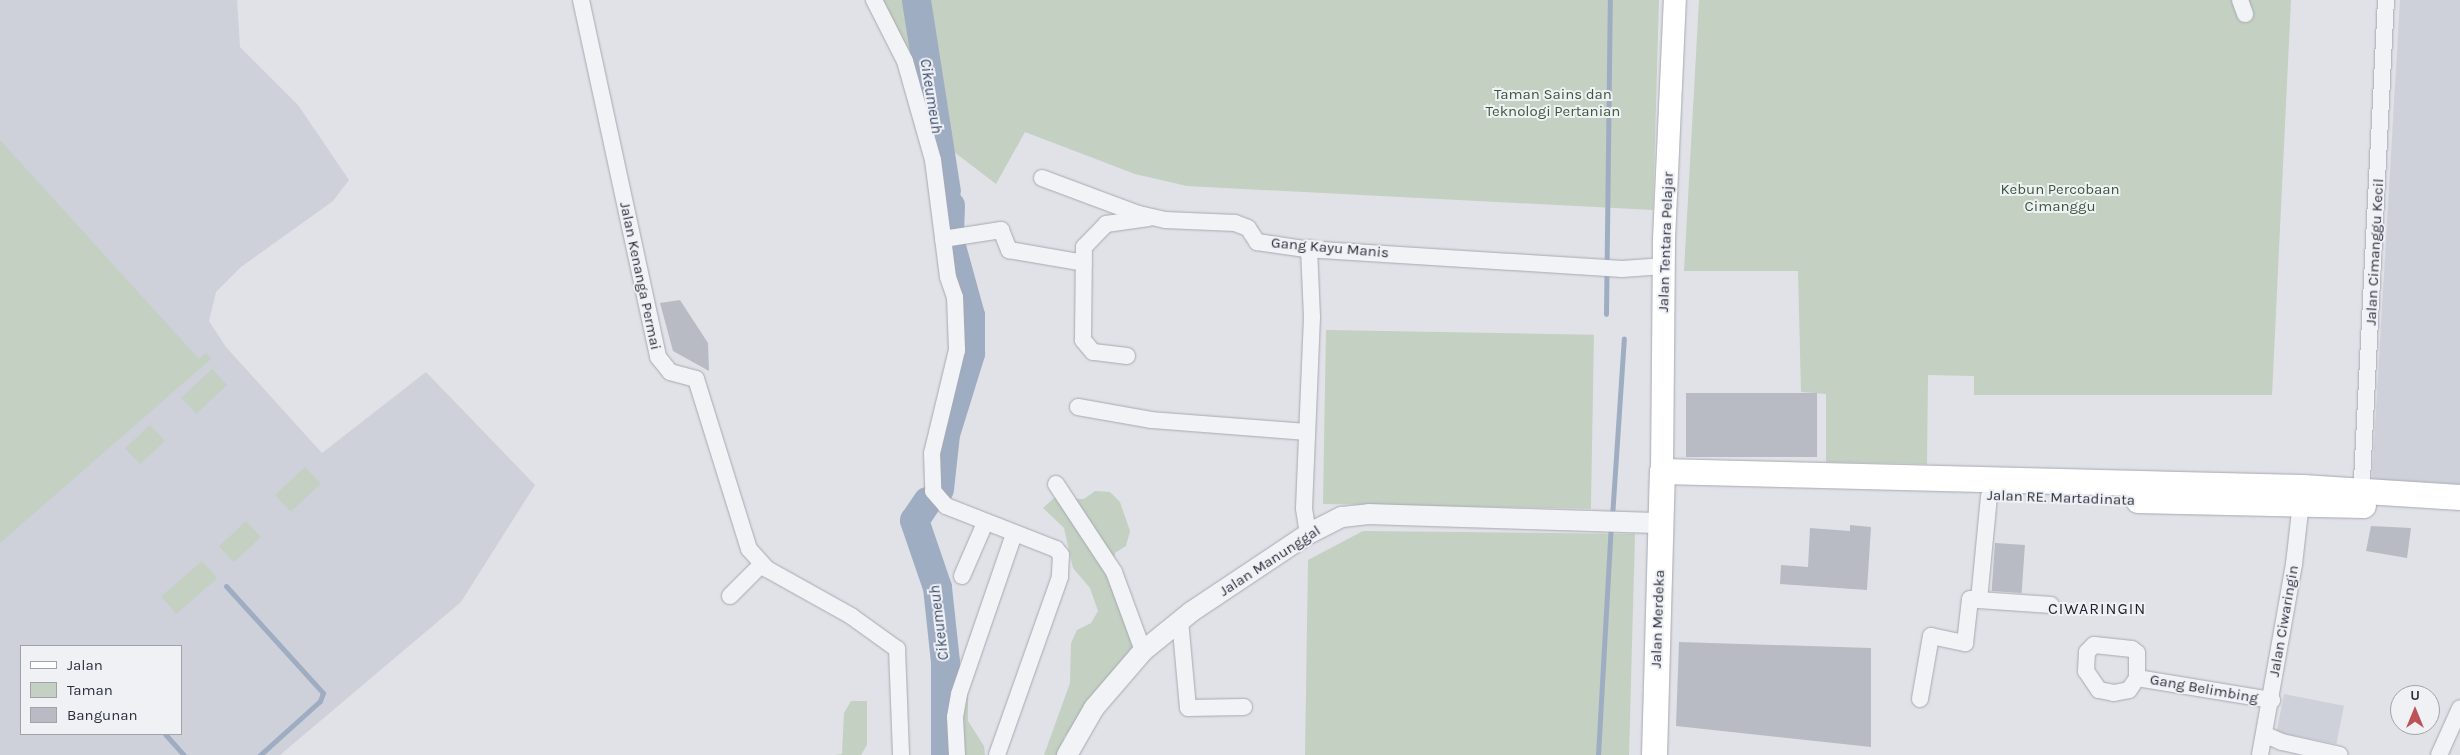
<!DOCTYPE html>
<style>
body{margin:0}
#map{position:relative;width:2460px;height:755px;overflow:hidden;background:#e0e2e7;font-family:Karla,sans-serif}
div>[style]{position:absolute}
.built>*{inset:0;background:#ced1d9;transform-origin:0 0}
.green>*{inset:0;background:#c4d0c2;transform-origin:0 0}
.stream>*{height:5px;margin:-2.5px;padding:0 2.5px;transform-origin:2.5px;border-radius:2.5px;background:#9fadc3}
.river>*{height:29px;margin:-14.5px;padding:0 14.5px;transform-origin:14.5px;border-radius:14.5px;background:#9fadc3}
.building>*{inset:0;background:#b8bbc3;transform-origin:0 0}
.roads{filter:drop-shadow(0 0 1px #a6a9b1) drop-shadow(0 0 1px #a6a9b1)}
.minor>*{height:16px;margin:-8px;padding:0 8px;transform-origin:8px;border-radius:8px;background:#f2f3f6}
.tertiary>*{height:20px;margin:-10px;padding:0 10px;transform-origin:10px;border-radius:10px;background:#f2f3f6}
.secondary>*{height:22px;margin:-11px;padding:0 11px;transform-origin:11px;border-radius:11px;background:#fff}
.primary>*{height:25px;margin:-12.5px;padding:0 12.5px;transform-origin:12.5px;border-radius:12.5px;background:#fff}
span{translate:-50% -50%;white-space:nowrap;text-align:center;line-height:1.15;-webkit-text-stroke:4px #eff1f5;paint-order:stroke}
.park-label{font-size:15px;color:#3c5739}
.street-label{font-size:15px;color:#2b2f3d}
.water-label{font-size:16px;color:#394a6c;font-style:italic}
.neighbourhood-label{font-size:16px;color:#1d202e;letter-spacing:1px}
.legend{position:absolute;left:20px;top:645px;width:162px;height:90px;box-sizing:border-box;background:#eff1f5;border:1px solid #a1a3ab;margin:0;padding:6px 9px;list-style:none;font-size:15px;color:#2b2f3d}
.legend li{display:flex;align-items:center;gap:10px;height:25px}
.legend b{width:25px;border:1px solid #a1a3ab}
.north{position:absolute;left:2390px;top:685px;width:50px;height:50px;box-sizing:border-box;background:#eff1f5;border:1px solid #a1a3ab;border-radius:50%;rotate:0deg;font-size:14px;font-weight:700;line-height:20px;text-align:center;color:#2b2f3d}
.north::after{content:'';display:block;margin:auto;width:18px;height:22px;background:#be5357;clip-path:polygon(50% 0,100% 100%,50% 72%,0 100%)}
</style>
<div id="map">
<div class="built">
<i style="clip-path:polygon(evenodd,0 0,237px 0,240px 47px,298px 105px,349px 180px,333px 201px,241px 267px,216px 292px,209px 321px,226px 347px,322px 453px,426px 372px,535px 485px,461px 602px,280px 755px,0 755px,0 0,21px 646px,181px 646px,181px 734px,21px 734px,21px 646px)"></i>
<i style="clip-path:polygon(2400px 0,2460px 0,2460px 484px,2372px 479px)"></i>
<i style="left:2284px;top:694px;width:61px;height:39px;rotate:11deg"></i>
</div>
<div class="green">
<i style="clip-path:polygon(873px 0,1659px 0,1653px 210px,1187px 186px,1135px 174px,1025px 132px,996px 184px,945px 145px)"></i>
<i style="clip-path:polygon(1699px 0,2291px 0,2272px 395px,1974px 395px,1974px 376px,1928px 375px,1927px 464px,1826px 462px,1826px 394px,1801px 392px,1798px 271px,1684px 271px)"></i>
<i style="clip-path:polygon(0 140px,199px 359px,206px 353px,211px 359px,0 543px)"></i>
<i style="left:1326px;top:330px;width:268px;height:174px;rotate:1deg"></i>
<i style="left:212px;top:369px;width:22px;height:42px;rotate:47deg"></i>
<i style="left:150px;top:425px;width:22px;height:34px;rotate:47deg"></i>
<i style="left:305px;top:467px;width:23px;height:41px;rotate:47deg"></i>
<i style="clip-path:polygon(1095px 491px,1110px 492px,1120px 502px,1130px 531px,1126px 546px,1115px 553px,1114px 569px,1142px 645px,1064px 737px,1062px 755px,1044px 755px,1070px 683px,1071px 643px,1077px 630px,1091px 623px,1098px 611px,1090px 588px,1073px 568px,1064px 528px,1043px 508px,1054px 498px,1084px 499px)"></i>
<i style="left:246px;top:521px;width:22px;height:37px;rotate:47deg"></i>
<i style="clip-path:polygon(1363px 531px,1635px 534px,1629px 755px,1305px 755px,1308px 560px)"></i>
<i style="left:202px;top:561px;width:23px;height:54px;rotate:49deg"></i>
<i style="clip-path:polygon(959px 662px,968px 690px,968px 721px,984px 746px,985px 755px,939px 755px,933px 740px,948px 671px)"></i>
<i style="clip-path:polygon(851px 701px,867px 701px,867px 745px,861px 755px,836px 755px,842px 754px,844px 713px)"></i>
</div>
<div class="stream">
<i style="left:1606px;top:314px;width:314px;rotate:-89.3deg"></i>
<i style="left:1612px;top:517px;width:179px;rotate:-86.2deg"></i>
<i style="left:226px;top:586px;width:144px;rotate:47.8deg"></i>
<i style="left:323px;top:693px;width:9px;rotate:111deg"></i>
<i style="left:320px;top:701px;width:81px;rotate:138deg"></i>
<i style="left:165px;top:734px;width:28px;rotate:48deg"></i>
<i style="left:1598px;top:755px;width:229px;rotate:-86.8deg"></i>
</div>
<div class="river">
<i style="left:916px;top:0;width:193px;rotate:81.1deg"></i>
<i style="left:949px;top:233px;width:28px;rotate:-88deg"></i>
<i style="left:939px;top:489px;width:55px;rotate:-83.8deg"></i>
<i style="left:945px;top:434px;width:85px;rotate:-72.8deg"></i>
<i style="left:970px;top:353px;width:38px;rotate:-90deg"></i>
<i style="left:970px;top:315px;width:72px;rotate:-105.4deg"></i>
<i style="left:927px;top:501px;width:23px;rotate:124deg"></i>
<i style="left:914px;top:520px;width:71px;rotate:71.1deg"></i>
<i style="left:937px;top:587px;width:75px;rotate:83.9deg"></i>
<i style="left:945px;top:662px;width:93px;rotate:90deg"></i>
</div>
<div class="building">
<i style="clip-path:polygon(680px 300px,708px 343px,709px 371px,673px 351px,660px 303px)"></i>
<i style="left:1686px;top:393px;width:131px;height:64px"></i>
<i style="clip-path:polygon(1850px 525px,1871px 527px,1867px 590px,1780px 584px,1781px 565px,1808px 567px,1810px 528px,1850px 531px)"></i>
<i style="clip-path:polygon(2371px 526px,2411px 528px,2407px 558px,2366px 551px)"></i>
<i style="left:1995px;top:543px;width:30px;height:48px;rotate:4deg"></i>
<i style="clip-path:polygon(1679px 642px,1871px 648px,1871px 747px,1676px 726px)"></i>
</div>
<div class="roads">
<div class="minor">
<i style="left:581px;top:0;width:365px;rotate:77.8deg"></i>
<i style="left:658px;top:357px;width:19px;rotate:51deg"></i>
<i style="left:670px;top:372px;width:27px;rotate:15deg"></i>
<i style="left:696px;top:379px;width:178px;rotate:72.7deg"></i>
<i style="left:749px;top:549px;width:27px;rotate:48deg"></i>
<i style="left:767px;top:569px;width:96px;rotate:29.2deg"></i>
<i style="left:851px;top:616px;width:57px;rotate:35.7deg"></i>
<i style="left:897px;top:649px;width:106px;rotate:87.8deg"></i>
<i style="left:874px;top:0;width:68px;rotate:63.1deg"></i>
<i style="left:905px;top:61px;width:103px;rotate:74.2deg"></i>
<i style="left:933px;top:160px;width:118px;rotate:82.7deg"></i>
<i style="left:948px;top:277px;width:21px;rotate:71deg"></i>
<i style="left:955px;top:297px;width:53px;rotate:87.8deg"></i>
<i style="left:957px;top:350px;width:106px;rotate:103.6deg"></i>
<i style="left:932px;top:453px;width:38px;rotate:88deg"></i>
<i style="left:933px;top:491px;width:20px;rotate:49deg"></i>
<i style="left:946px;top:506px;width:118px;rotate:21.4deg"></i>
<i style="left:1056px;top:549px;width:8px;rotate:50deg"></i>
<i style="left:1061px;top:555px;width:22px;rotate:93deg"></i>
<i style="left:1060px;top:577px;width:189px;rotate:109.5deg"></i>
<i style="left:2240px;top:0;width:15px;rotate:70deg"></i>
<i style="left:1042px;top:178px;width:103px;rotate:20.4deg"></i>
<i style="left:1139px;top:214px;width:27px;rotate:13deg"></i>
<i style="left:1165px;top:220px;width:70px;rotate:2.5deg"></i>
<i style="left:1235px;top:223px;width:14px;rotate:21deg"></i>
<i style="left:1248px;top:228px;width:17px;rotate:57deg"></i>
<i style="left:1257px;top:242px;width:49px;rotate:8.3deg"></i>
<i style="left:1305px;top:249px;width:318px;rotate:3.6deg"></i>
<i style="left:1622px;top:269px;width:43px;rotate:-4deg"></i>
<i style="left:943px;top:239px;width:59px;rotate:-8.8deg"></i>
<i style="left:1001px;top:230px;width:22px;rotate:68deg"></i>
<i style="left:1009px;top:250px;width:76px;rotate:9.8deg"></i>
<i style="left:1127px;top:356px;width:34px;rotate:-173deg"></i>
<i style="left:1093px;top:352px;width:16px;rotate:-130deg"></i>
<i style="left:1083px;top:340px;width:93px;rotate:-89.4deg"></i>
<i style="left:1084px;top:247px;width:32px;rotate:-46deg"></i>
<i style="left:1106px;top:224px;width:43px;rotate:-7.9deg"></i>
<i style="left:1078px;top:407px;width:74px;rotate:10.1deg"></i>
<i style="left:1151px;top:420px;width:155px;rotate:4.4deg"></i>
<i style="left:1056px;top:484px;width:105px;rotate:56.6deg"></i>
<i style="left:1114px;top:572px;width:84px;rotate:69.8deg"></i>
<i style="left:2361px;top:500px;width:501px;rotate:-87.14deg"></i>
<i style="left:1308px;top:534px;width:26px;rotate:-99deg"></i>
<i style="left:1304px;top:508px;width:191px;rotate:-87.6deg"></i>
<i style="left:1312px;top:317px;width:69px;rotate:-92.5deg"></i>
<i style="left:962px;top:576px;width:58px;rotate:-66.5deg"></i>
<i style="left:730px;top:596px;width:45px;rotate:-45deg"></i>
<i style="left:1979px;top:600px;width:72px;rotate:4deg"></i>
<i style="left:1180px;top:620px;width:88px;rotate:84.8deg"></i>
<i style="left:1188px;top:708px;width:56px;rotate:-1deg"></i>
<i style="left:2137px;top:678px;width:25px;rotate:-90deg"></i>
<i style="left:2137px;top:653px;width:6px;rotate:-141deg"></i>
<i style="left:2132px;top:649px;width:38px;rotate:-174deg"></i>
<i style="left:2094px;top:645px;width:10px;rotate:135deg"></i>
<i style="left:2087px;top:652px;width:19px;rotate:93deg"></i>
<i style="left:2086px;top:671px;width:23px;rotate:56deg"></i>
<i style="left:2099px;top:690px;width:15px;rotate:11deg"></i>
<i style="left:2114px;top:693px;width:15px;rotate:-11deg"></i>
<i style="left:2129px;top:690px;width:14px;rotate:-56deg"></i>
<i style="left:2137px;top:678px;width:137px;rotate:9.3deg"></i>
<i style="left:1920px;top:699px;width:64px;rotate:-80.1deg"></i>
<i style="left:1931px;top:636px;width:35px;rotate:12deg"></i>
<i style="left:1965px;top:643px;width:44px;rotate:-83.5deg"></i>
<i style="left:1970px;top:599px;width:9px;rotate:6deg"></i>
<i style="left:1979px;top:600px;width:104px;rotate:-84.5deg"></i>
<i style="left:2266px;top:735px;width:17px;rotate:24deg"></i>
<i style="left:2282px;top:742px;width:59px;rotate:12.6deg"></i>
<i style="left:957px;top:755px;width:38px;rotate:-93deg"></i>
<i style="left:955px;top:717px;width:23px;rotate:-80deg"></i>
<i style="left:959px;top:694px;width:169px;rotate:-71deg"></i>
<i style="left:2260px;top:755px;width:194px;rotate:-79.9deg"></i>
<i style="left:2294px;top:564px;width:70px;rotate:-83.5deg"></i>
<i style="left:2439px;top:755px;width:51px;rotate:-65.9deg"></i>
</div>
<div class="tertiary">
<i style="left:1067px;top:755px;width:54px;rotate:-60.1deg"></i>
<i style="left:1094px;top:708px;width:75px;rotate:-49.3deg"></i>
<i style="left:1143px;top:651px;width:62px;rotate:-39.1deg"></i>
<i style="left:1191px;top:612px;width:141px;rotate:-33.7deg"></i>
<i style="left:1308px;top:534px;width:38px;rotate:-27deg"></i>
<i style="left:1342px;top:517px;width:27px;rotate:-6deg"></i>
<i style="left:1369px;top:514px;width:293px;rotate:1.8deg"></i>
</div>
<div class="secondary">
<i style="left:1662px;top:471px;width:232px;rotate:-89.5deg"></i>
<i style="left:1664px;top:239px;width:239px;rotate:-87.4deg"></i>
</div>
<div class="primary">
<i style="left:2138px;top:500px;width:225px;rotate:1.3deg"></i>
<i style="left:1654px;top:755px;width:284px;rotate:-88.4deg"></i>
<i style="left:1662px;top:471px;width:640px;rotate:1.43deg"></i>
<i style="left:2302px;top:487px;width:158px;rotate:3.6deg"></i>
</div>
</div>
<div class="park-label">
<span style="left:1553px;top:103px">Taman Sains dan<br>Teknologi Pertanian</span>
<span style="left:2060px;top:198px">Kebun Percobaan<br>Cimanggu</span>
</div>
<div class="street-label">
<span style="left:1666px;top:242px;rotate:-88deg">Jalan Tentara Pelajar</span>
<span style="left:1330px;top:248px;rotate:5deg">Gang Kayu Manis</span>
<span style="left:2375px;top:252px;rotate:-87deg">Jalan Cimanggu Kecil</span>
<span style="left:640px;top:276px;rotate:78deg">Jalan Kenanga Permai</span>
<span style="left:2061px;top:498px;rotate:2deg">Jalan RE. Martadinata</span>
<span style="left:1270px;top:561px;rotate:-33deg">Jalan Manunggal</span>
<span style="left:1658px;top:619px;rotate:-88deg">Jalan Merdeka</span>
<span style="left:2284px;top:621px;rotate:-80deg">Jalan Ciwaringin</span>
<span style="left:2204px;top:689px;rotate:10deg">Gang Belimbing</span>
</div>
<div class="water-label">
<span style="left:931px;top:96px;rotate:81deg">Cikeumeuh</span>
<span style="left:939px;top:623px;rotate:-97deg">Cikeumeuh</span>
</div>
<div class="neighbourhood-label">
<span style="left:2097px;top:609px">CIWARINGIN</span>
</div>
<ul class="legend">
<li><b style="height:6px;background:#fff"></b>Jalan</li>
<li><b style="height:14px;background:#c4d0c2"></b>Taman</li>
<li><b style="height:14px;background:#b8bbc3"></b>Bangunan</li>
</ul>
<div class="north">U</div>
</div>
